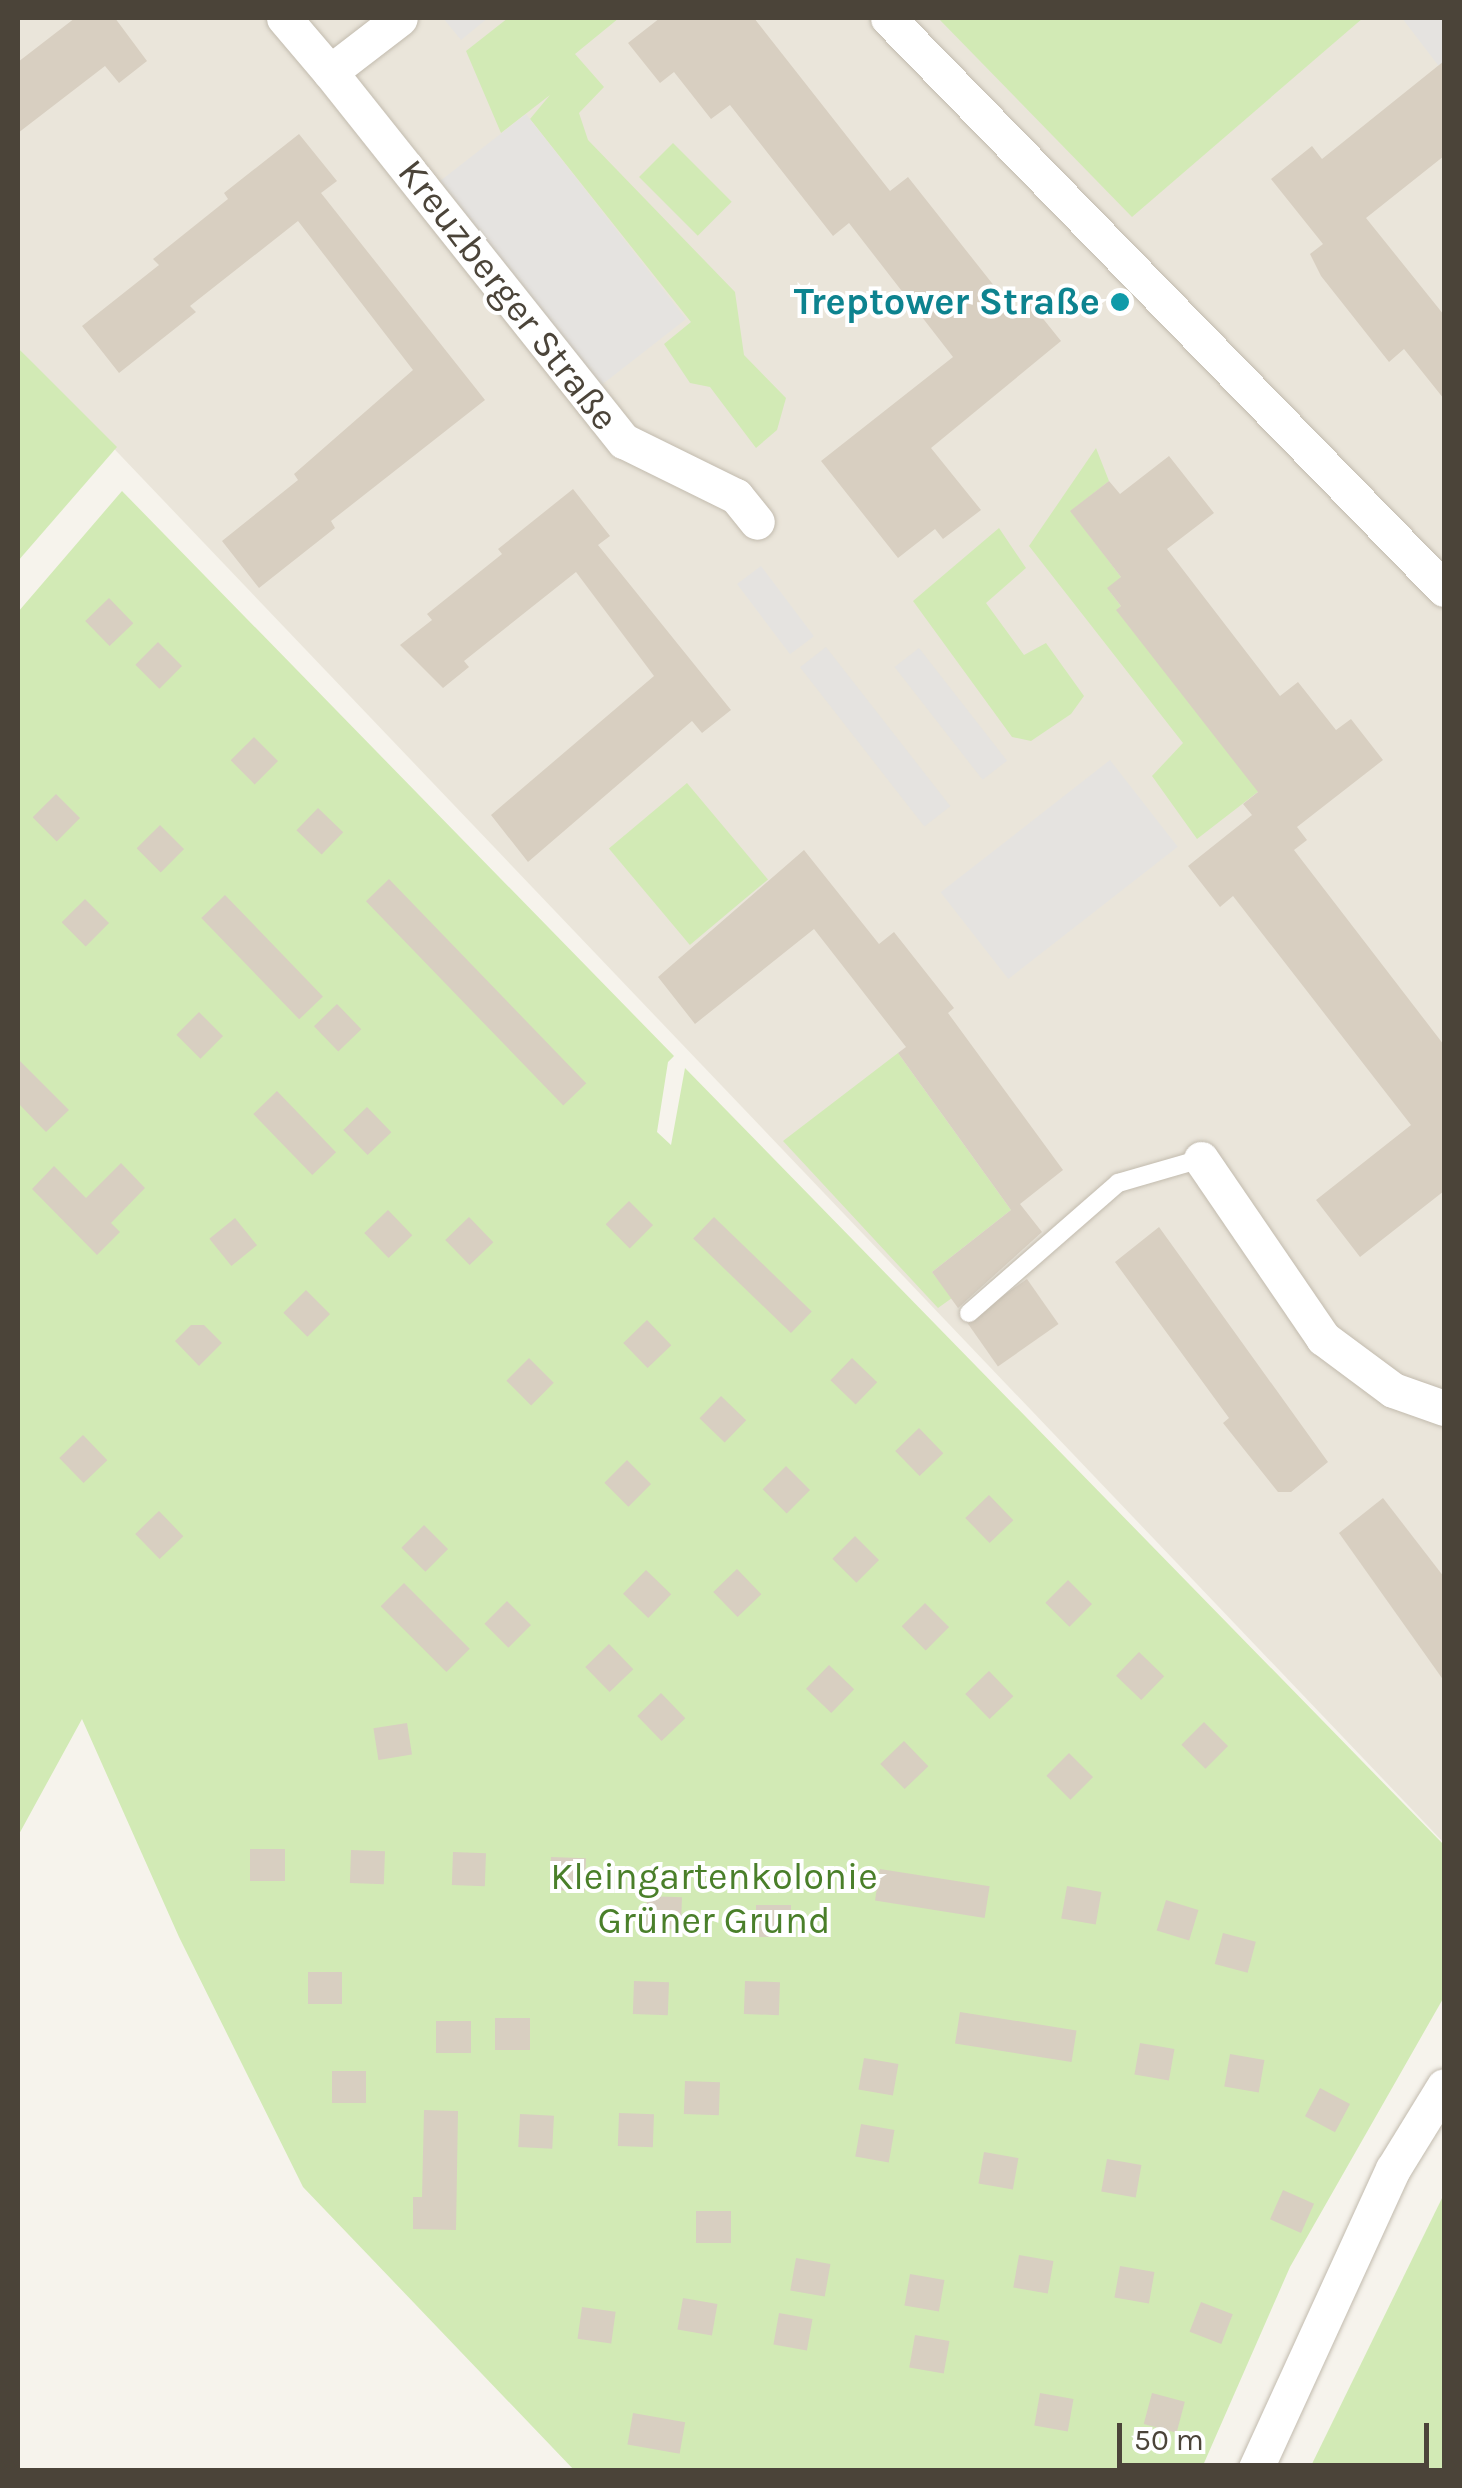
<!DOCTYPE html>
<meta charset="utf-8">
<style>
body{margin:0}
#map{position:relative;width:1462px;height:2488px;overflow:hidden;background:#f6f3ec;font-family:Karla,sans-serif}
div>[style]{position:absolute}
.residential>*{inset:0;background:#eae5da}
.green>*{inset:0;background:#d2eab5;transform-origin:0 0}
.parking>*{inset:0;background:#e5e3e0;transform-origin:0 0}
.building>*{inset:0;background:#d8cfc1;transform-origin:0 0}
.roads{filter:drop-shadow(0 0 2px #c2bbae) drop-shadow(0 0 2px #c2bbae)}
.service>*{height:18px;margin:-9px;padding:0 9px;transform-origin:9px;border-radius:9px;background:#fff}
.minor>*{height:35px;margin:-17.5px;padding:0 17.5px;transform-origin:17.5px;border-radius:17.5px;background:#fff}
.dots>*{width:28px;height:28px;translate:-50% -50%;box-sizing:border-box;border:5px solid #fff;border-radius:50%}
span{translate:-50% -50%;white-space:nowrap;text-align:center;line-height:1.15;-webkit-text-stroke:8px #fff;paint-order:stroke}
.street-label{font-size:38px;color:#4b4439}
.culture-label{font-size:38px;color:#0d838f;font-weight:700}
.right{translate:-100% -50%;text-align:right}
.park-label{font-size:38px;color:#4a7f2a}
.frame{position:absolute;inset:0;border:20px solid #4b4439;pointer-events:none}
.scale{position:absolute;left:1117px;top:2423px;width:312px;height:45px;box-sizing:border-box;border:5px solid #4b4439;border-top:0;padding-left:12px;font-size:30px;line-height:35px;white-space:nowrap;color:#4b4439;-webkit-text-stroke:8px #fff;paint-order:stroke}
</style>
<div id="map">
<div class="residential">
<i style="clip-path:polygon(18px 18px,1444px 18px,1444px 1843px,18px 348px)"></i>
</div>
<div class="green">
<i style="clip-path:polygon(508px 18px,619px 18px,575px 54px,604px 87px,579px 113px,588px 140px,735px 292px,744px 355px,786px 398px,777px 430px,756px 448px,710px 387px,690px 383px,664px 344px,691px 322px,530px 119px,550px 95px,501px 133px,466px 51px)"></i>
<i style="clip-path:polygon(938px 18px,1363px 18px,1132px 217px)"></i>
<i style="left:673px;top:143px;width:83px;height:48px;rotate:45deg"></i>
<i style="clip-path:polygon(18px 348px,117px 447px,18px 561px)"></i>
<i style="clip-path:polygon(1096px 448px,1109px 481px,1071px 511px,1121px 577px,1111px 593px,1121px 606px,1117px 610px,1276px 778px,1197px 839px,1152px 776px,1183px 743px,1029px 546px)"></i>
<i style="clip-path:polygon(122px 491px,674px 1056px,668px 1062px,657px 1132px,671px 1145px,685px 1068px,1444px 1845px,1444px 1997px,1290px 2267px,1201px 2470px,574px 2470px,303px 2187px,179px 1937px,82px 1719px,18px 1836px,18px 612px)"></i>
<i style="clip-path:polygon(999px 528px,1026px 568px,986px 603px,1024px 655px,1046px 643px,1084px 696px,1071px 714px,1031px 741px,1012px 737px,913px 601px)"></i>
<i style="left:687px;top:783px;width:126px;height:102px;rotate:50deg"></i>
<i style="clip-path:polygon(898px 1053px,1011px 1210px,932px 1272px,952px 1298px,938px 1308px,783px 1141px)"></i>
<i style="clip-path:polygon(1444px 2194px,1444px 2470px,1309px 2470px)"></i>
</div>
<div class="parking">
<i style="clip-path:polygon(443px 18px,488px 18px,461px 40px)"></i>
<i style="clip-path:polygon(1402px 18px,1444px 18px,1444px 73px)"></i>
<i style="left:526px;top:114px;width:260px;height:109px;rotate:52deg"></i>
<i style="left:761px;top:566px;width:88px;height:30px;rotate:53deg"></i>
<i style="left:826px;top:647px;width:202px;height:33px;rotate:52deg"></i>
<i style="left:919px;top:648px;width:143px;height:31px;rotate:52deg"></i>
<i style="left:1110px;top:760px;width:110px;height:215px;rotate:52deg"></i>
</div>
<div class="building">
<i style="clip-path:polygon(75px 18px,115px 18px,147px 61px,119px 83px,105px 66px,18px 133px,18px 62px)"></i>
<i style="clip-path:polygon(660px 18px,754px 18px,890px 191px,908px 177px,1014px 311px,1028px 300px,1061px 341px,931px 448px,981px 510px,943px 539px,935px 529px,898px 558px,821px 461px,953px 357px,849px 223px,833px 236px,730px 105px,711px 119px,674px 72px,660px 83px,628px 43px)"></i>
<i style="clip-path:polygon(1444px 61px,1444px 156px,1366px 218px,1444px 315px,1444px 399px,1404px 349px,1389px 362px,1321px 276px,1310px 254px,1323px 244px,1271px 179px,1312px 146px,1322px 159px)"></i>
<i style="clip-path:polygon(299px 134px,337px 181px,321px 193px,485px 400px,331px 521px,335px 528px,259px 588px,222px 541px,298px 480px,294px 474px,413px 370px,298px 221px,190px 306px,196px 312px,119px 373px,82px 326px,159px 265px,153px 259px,228px 199px,224px 193px)"></i>
<i style="clip-path:polygon(1169px 456px,1214px 513px,1167px 549px,1280px 696px,1298px 682px,1336px 730px,1351px 719px,1383px 760px,1297px 827px,1307px 840px,1294px 850px,1444px 1045px,1444px 1191px,1360px 1257px,1316px 1200px,1411px 1125px,1233px 896px,1220px 907px,1188px 866px,1252px 815px,1243px 804px,1258px 792px,1116px 610px,1121px 606px,1107px 588px,1121px 577px,1070px 511px,1109px 481px,1120px 494px)"></i>
<i style="clip-path:polygon(573px 489px,610px 536px,598px 545px,731px 710px,702px 733px,692px 721px,528px 862px,491px 815px,654px 676px,576px 572px,464px 661px,469px 667px,443px 688px,400px 645px,432px 620px,427px 614px,502px 554px,498px 549px)"></i>
<i style="left:109px;top:598px;width:35px;height:33px;rotate:46deg"></i>
<i style="left:158px;top:642px;width:34px;height:32px;rotate:45deg"></i>
<i style="left:254px;top:737px;width:34px;height:33px;rotate:45deg"></i>
<i style="left:56px;top:794px;width:34px;height:33px;rotate:45deg"></i>
<i style="left:318px;top:808px;width:35px;height:31px;rotate:44deg"></i>
<i style="left:160px;top:825px;width:34px;height:33px;rotate:45deg"></i>
<i style="clip-path:polygon(804px 850px,879px 944px,894px 932px,954px 1008px,948px 1013px,1063px 1170px,1020px 1204px,1042px 1232px,958px 1308px,932px 1272px,1011px 1210px,898px 1053px,906px 1047px,814px 929px,695px 1024px,658px 977px)"></i>
<i style="left:389px;top:879px;width:284px;height:32px;rotate:46deg"></i>
<i style="left:225px;top:895px;width:141px;height:33px;rotate:46deg"></i>
<i style="left:85px;top:899px;width:34px;height:33px;rotate:45deg"></i>
<i style="left:337px;top:1004px;width:35px;height:32px;rotate:46deg"></i>
<i style="left:199px;top:1012px;width:34px;height:32px;rotate:45deg"></i>
<i style="clip-path:polygon(18px 1059px,69px 1110px,46px 1132px,18px 1103px)"></i>
<i style="left:277px;top:1091px;width:85px;height:33px;rotate:46deg"></i>
<i style="left:367px;top:1107px;width:35px;height:33px;rotate:46deg"></i>
<i style="clip-path:polygon(121px 1163px,145px 1188px,111px 1223px,120px 1232px,97px 1255px,32px 1189px,54px 1166px,86px 1198px)"></i>
<i style="left:629px;top:1201px;width:34px;height:33px;rotate:45deg"></i>
<i style="left:388px;top:1210px;width:35px;height:33px;rotate:46deg"></i>
<i style="left:469px;top:1217px;width:35px;height:33px;rotate:46deg"></i>
<i style="left:714px;top:1217px;width:136px;height:30px;rotate:44deg"></i>
<i style="left:235px;top:1218px;width:35px;height:33px;rotate:51deg"></i>
<i style="clip-path:polygon(1159px 1227px,1328px 1462px,1291px 1492px,1278px 1492px,1223px 1423px,1229px 1418px,1115px 1262px)"></i>
<i style="left:1027px;top:1279px;width:55px;height:74px;rotate:55deg"></i>
<i style="left:306px;top:1290px;width:34px;height:32px;rotate:45deg"></i>
<i style="left:647px;top:1320px;width:35px;height:33px;rotate:46deg"></i>
<i style="clip-path:polygon(191px 1325px,204px 1325px,222px 1343px,199px 1366px,175px 1341px)"></i>
<i style="left:529px;top:1358px;width:35px;height:32px;rotate:45deg"></i>
<i style="left:852px;top:1358px;width:35px;height:31px;rotate:44deg"></i>
<i style="left:721px;top:1396px;width:35px;height:31px;rotate:44deg"></i>
<i style="left:919px;top:1428px;width:35px;height:33px;rotate:46deg"></i>
<i style="left:83px;top:1435px;width:35px;height:33px;rotate:46deg"></i>
<i style="left:627px;top:1460px;width:34px;height:32px;rotate:45deg"></i>
<i style="left:786px;top:1466px;width:34px;height:33px;rotate:45deg"></i>
<i style="left:989px;top:1495px;width:35px;height:33px;rotate:46deg"></i>
<i style="clip-path:polygon(1383px 1498px,1444px 1577px,1444px 1681px,1339px 1533px)"></i>
<i style="left:159px;top:1511px;width:35px;height:33px;rotate:46deg"></i>
<i style="left:424px;top:1525px;width:34px;height:32px;rotate:45deg"></i>
<i style="left:855px;top:1536px;width:34px;height:32px;rotate:45deg"></i>
<i style="left:737px;top:1569px;width:35px;height:33px;rotate:46deg"></i>
<i style="left:646px;top:1570px;width:35px;height:33px;rotate:44deg"></i>
<i style="left:1068px;top:1580px;width:34px;height:32px;rotate:45deg"></i>
<i style="left:404px;top:1583px;width:93px;height:33px;rotate:45deg"></i>
<i style="left:507px;top:1601px;width:34px;height:32px;rotate:45deg"></i>
<i style="left:925px;top:1603px;width:34px;height:33px;rotate:45deg"></i>
<i style="left:609px;top:1644px;width:35px;height:33px;rotate:46deg"></i>
<i style="left:1139px;top:1652px;width:35px;height:33px;rotate:44deg"></i>
<i style="left:829px;top:1665px;width:35px;height:33px;rotate:44deg"></i>
<i style="left:989px;top:1671px;width:35px;height:33px;rotate:46deg"></i>
<i style="left:661px;top:1693px;width:35px;height:33px;rotate:46deg"></i>
<i style="left:1204px;top:1722px;width:34px;height:32px;rotate:45deg"></i>
<i style="left:407px;top:1723px;width:32px;height:34px;rotate:81deg"></i>
<i style="left:904px;top:1741px;width:35px;height:33px;rotate:46deg"></i>
<i style="left:1069px;top:1753px;width:34px;height:32px;rotate:45deg"></i>
<i style="left:250px;top:1849px;width:35px;height:32px"></i>
<i style="left:351px;top:1850px;width:34px;height:33px;rotate:2deg"></i>
<i style="left:453px;top:1852px;width:33px;height:33px;rotate:2deg"></i>
<i style="left:551px;top:1857px;width:35px;height:33px;rotate:2deg"></i>
<i style="left:880px;top:1869px;width:111px;height:32px;rotate:9deg"></i>
<i style="left:1067px;top:1886px;width:35px;height:33px;rotate:10deg"></i>
<i style="left:647px;top:1896px;width:35px;height:32px;rotate:2deg"></i>
<i style="left:1166px;top:1900px;width:34px;height:32px;rotate:17deg"></i>
<i style="left:756px;top:1905px;width:35px;height:32px"></i>
<i style="left:1223px;top:1933px;width:34px;height:32px;rotate:15deg"></i>
<i style="left:308px;top:1972px;width:34px;height:32px"></i>
<i style="left:634px;top:1981px;width:35px;height:33px;rotate:2deg"></i>
<i style="left:745px;top:1981px;width:35px;height:33px;rotate:2deg"></i>
<i style="left:960px;top:2012px;width:118px;height:32px;rotate:9deg"></i>
<i style="left:495px;top:2018px;width:35px;height:32px"></i>
<i style="left:436px;top:2021px;width:35px;height:32px"></i>
<i style="left:1140px;top:2043px;width:35px;height:32px;rotate:10deg"></i>
<i style="left:1230px;top:2054px;width:35px;height:33px;rotate:10deg"></i>
<i style="left:864px;top:2058px;width:35px;height:32px;rotate:10deg"></i>
<i style="left:332px;top:2071px;width:34px;height:32px"></i>
<i style="left:685px;top:2081px;width:35px;height:33px;rotate:2deg"></i>
<i style="left:1320px;top:2088px;width:34px;height:32px;rotate:28deg"></i>
<i style="clip-path:polygon(424px 2110px,458px 2111px,456px 2230px,413px 2229px,413px 2197px,422px 2197px)"></i>
<i style="left:619px;top:2113px;width:35px;height:33px;rotate:2deg"></i>
<i style="left:520px;top:2114px;width:34px;height:33px;rotate:3deg"></i>
<i style="left:861px;top:2124px;width:34px;height:33px;rotate:10deg"></i>
<i style="left:984px;top:2152px;width:35px;height:32px;rotate:10deg"></i>
<i style="left:1107px;top:2159px;width:35px;height:33px;rotate:10deg"></i>
<i style="left:1283px;top:2190px;width:34px;height:32px;rotate:24deg"></i>
<i style="left:696px;top:2211px;width:35px;height:32px"></i>
<i style="left:1019px;top:2255px;width:35px;height:33px;rotate:10deg"></i>
<i style="left:796px;top:2258px;width:35px;height:33px;rotate:10deg"></i>
<i style="left:1120px;top:2266px;width:35px;height:32px;rotate:10deg"></i>
<i style="left:910px;top:2274px;width:35px;height:32px;rotate:10deg"></i>
<i style="left:683px;top:2298px;width:35px;height:32px;rotate:10deg"></i>
<i style="left:1201px;top:2302px;width:34px;height:32px;rotate:21deg"></i>
<i style="left:582px;top:2307px;width:34px;height:32px;rotate:8deg"></i>
<i style="left:779px;top:2313px;width:34px;height:32px;rotate:10deg"></i>
<i style="left:915px;top:2335px;width:35px;height:33px;rotate:10deg"></i>
<i style="left:1040px;top:2393px;width:34px;height:33px;rotate:10deg"></i>
<i style="left:1152px;top:2393px;width:34px;height:32px;rotate:15deg"></i>
<i style="left:633px;top:2413px;width:53px;height:32px;rotate:10deg"></i>
</div>
<div class="roads">
<div class="service">
<i style="left:969px;top:1313px;width:198px;rotate:-41.1deg"></i>
<i style="left:1118px;top:1183px;width:86px;rotate:-16.1deg"></i>
</div>
<div class="minor">
<i style="left:284px;top:18px;width:71px;rotate:49.6deg"></i>
<i style="left:330px;top:72px;width:88px;rotate:-37.6deg"></i>
<i style="left:888px;top:18px;width:797px;rotate:45.76deg"></i>
<i style="left:330px;top:72px;width:472px;rotate:51.5deg"></i>
<i style="left:624px;top:441px;width:125px;rotate:26.2deg"></i>
<i style="left:736px;top:496px;width:33px;rotate:51deg"></i>
<i style="left:1201px;top:1159px;width:217px;rotate:55.7deg"></i>
<i style="left:1323px;top:1338px;width:87px;rotate:36.6deg"></i>
<i style="left:1393px;top:1390px;width:54px;rotate:19.4deg"></i>
<i style="left:1255px;top:2470px;width:331px;rotate:-65.4deg"></i>
<i style="left:1393px;top:2169px;width:97px;rotate:-58.4deg"></i>
</div>
</div>
<div class="dots">
<i style="left:1120px;top:302px;background:#0f9aa8"></i>
</div>
<div class="street-label">
<span style="left:508px;top:295px;rotate:52deg">Kreuzberger Straße</span>
</div>
<div class="culture-label">
<span class="right" style="left:1100px;top:302px">Treptower Straße</span>
</div>
<div class="park-label">
<span style="left:714px;top:1899px">Kleingartenkolonie<br>Grüner Grund</span>
</div>
<div class="frame"></div>
<div class="scale">50 m</div>
</div>
